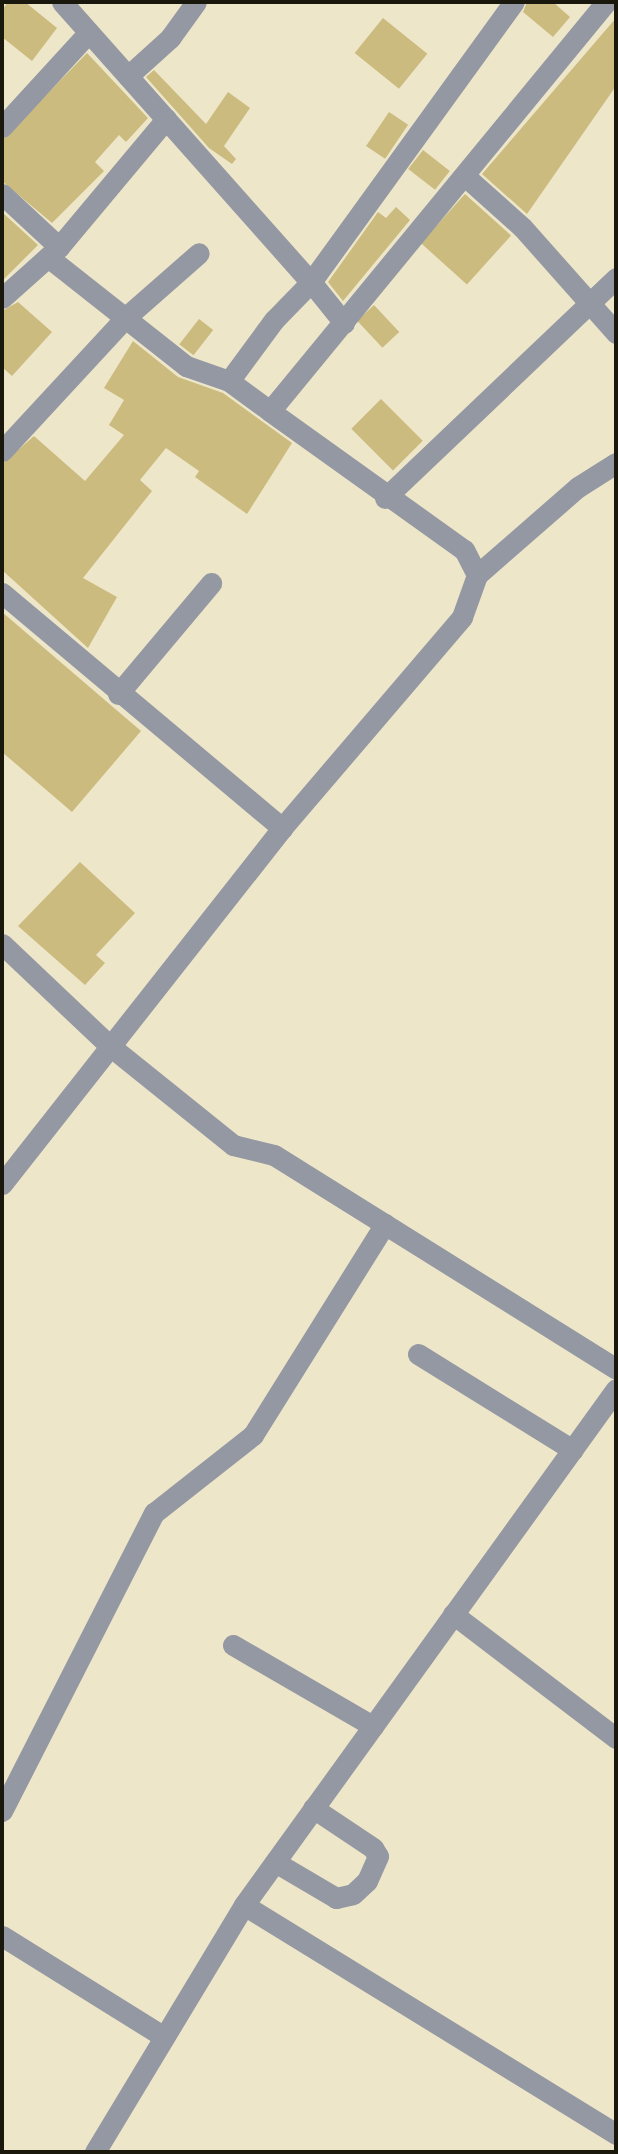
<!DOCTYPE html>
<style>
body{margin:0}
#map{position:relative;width:618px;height:2154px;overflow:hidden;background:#eee6c9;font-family:"Titillium Web",sans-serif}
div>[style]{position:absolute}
.building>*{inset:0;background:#cbbb7f;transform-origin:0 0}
.minor>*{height:21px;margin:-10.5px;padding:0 10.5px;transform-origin:10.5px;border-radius:10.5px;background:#9498a3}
span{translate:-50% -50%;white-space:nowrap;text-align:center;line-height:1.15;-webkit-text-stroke:6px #eee6c9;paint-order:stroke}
.frame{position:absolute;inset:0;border:4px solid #1a180d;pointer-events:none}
</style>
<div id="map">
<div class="building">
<i style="clip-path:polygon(8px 2px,25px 2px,57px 28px,32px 61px,2px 37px,2px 10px)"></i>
<i style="clip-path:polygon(527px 2px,553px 2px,570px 17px,553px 37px,523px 12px)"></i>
<i style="left:383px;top:18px;width:57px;height:45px;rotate:39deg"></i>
<i style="clip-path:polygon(616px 18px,616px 86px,527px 214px,482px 174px)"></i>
<i style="clip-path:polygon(87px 53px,148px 118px,126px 142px,119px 135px,95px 162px,104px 171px,52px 223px,2px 181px,2px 140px)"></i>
<i style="clip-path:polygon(154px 70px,206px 124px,228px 92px,250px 108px,224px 146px,236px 159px,232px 164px,209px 148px,146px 77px)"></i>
<i style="left:389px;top:112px;width:23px;height:41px;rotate:34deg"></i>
<i style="left:423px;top:150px;width:34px;height:24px;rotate:38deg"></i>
<i style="left:465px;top:194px;width:62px;height:66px;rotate:42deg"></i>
<i style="clip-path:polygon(396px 207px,410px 220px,343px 301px,328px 282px,378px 212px,386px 218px)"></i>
<i style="clip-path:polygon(2px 212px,38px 245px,2px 281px)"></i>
<i style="clip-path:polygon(18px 302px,52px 332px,12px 376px,2px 367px,2px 311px)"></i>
<i style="left:374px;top:305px;width:37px;height:23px;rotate:47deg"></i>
<i style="left:199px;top:319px;width:18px;height:32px;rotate:38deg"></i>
<i style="clip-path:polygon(133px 341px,178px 377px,223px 393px,292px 443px,247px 514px,195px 477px,199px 471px,166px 448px,140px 480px,152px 491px,83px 578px,117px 597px,88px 648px,2px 570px,2px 464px,34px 436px,85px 481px,124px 435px,109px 425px,124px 400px,104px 388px)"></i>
<i style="left:381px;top:399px;width:59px;height:42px;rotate:45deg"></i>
<i style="clip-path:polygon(2px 612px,141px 731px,72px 812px,2px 752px)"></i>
<i style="clip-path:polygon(80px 862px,135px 913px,96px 955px,105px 963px,85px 985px,18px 926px)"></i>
</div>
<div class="minor">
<i style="left:62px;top:2px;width:375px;rotate:48.4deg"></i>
<i style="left:311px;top:282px;width:53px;rotate:134.2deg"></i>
<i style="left:274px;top:320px;width:76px;rotate:126.4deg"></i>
<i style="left:229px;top:381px;width:51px;rotate:36.2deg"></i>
<i style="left:128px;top:76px;width:57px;rotate:-42.1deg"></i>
<i style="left:170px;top:38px;width:44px;rotate:-54.2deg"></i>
<i style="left:2px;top:127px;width:127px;rotate:-47.5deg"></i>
<i style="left:466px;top:177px;width:75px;rotate:41.8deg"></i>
<i style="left:522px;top:227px;width:142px;rotate:48.4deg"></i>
<i style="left:2px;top:194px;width:78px;rotate:42.9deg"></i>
<i style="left:48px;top:257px;width:176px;rotate:38.3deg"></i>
<i style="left:186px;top:366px;width:46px;rotate:19.2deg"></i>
<i style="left:2px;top:298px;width:76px;rotate:-41.8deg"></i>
<i style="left:59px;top:247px;width:167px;rotate:-50.1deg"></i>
<i style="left:344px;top:323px;width:53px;rotate:-128.8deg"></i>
<i style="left:311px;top:282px;width:346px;rotate:-54.1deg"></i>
<i style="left:2px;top:451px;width:181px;rotate:-47.2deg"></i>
<i style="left:125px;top:318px;width:98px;rotate:-41.3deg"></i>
<i style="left:385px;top:498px;width:319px;rotate:-43.6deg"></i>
<i style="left:477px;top:575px;width:28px;rotate:-117deg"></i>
<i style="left:464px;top:550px;width:239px;rotate:-144.4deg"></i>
<i style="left:270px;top:411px;width:529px;rotate:-50.6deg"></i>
<i style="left:2px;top:593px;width:366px;rotate:40deg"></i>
<i style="left:282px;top:828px;width:277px;rotate:-49.5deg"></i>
<i style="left:462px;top:617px;width:45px;rotate:-70.3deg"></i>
<i style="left:477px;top:575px;width:134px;rotate:-41.1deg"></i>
<i style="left:578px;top:487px;width:45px;rotate:-32.3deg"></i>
<i style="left:118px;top:694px;width:145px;rotate:-50deg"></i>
<i style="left:2px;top:944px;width:149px;rotate:43.4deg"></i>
<i style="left:110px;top:1046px;width:158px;rotate:38.8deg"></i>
<i style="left:233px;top:1145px;width:42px;rotate:13.7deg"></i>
<i style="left:274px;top:1155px;width:403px;rotate:32deg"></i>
<i style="left:2px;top:1184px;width:453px;rotate:-51.8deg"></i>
<i style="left:418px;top:1354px;width:182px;rotate:31.8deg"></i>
<i style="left:453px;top:1614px;width:205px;rotate:37.3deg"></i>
<i style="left:233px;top:1645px;width:162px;rotate:30.1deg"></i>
<i style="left:2px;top:1811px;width:335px;rotate:-63deg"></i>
<i style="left:154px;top:1513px;width:126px;rotate:-38.2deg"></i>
<i style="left:253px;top:1435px;width:249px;rotate:-58deg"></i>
<i style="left:275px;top:1862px;width:71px;rotate:30.5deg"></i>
<i style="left:336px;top:1898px;width:17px;rotate:-13deg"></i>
<i style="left:353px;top:1894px;width:19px;rotate:-43deg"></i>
<i style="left:367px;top:1881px;width:27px;rotate:-66deg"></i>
<i style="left:378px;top:1856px;width:9px;rotate:-122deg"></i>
<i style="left:373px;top:1848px;width:72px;rotate:-146.3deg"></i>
<i style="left:244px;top:1905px;width:437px;rotate:31.6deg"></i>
<i style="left:2px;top:1936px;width:191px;rotate:31.9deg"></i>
<i style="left:95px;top:2152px;width:288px;rotate:-58.9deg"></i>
<i style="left:244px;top:1905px;width:636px;rotate:-54.21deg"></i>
</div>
<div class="frame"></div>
</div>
